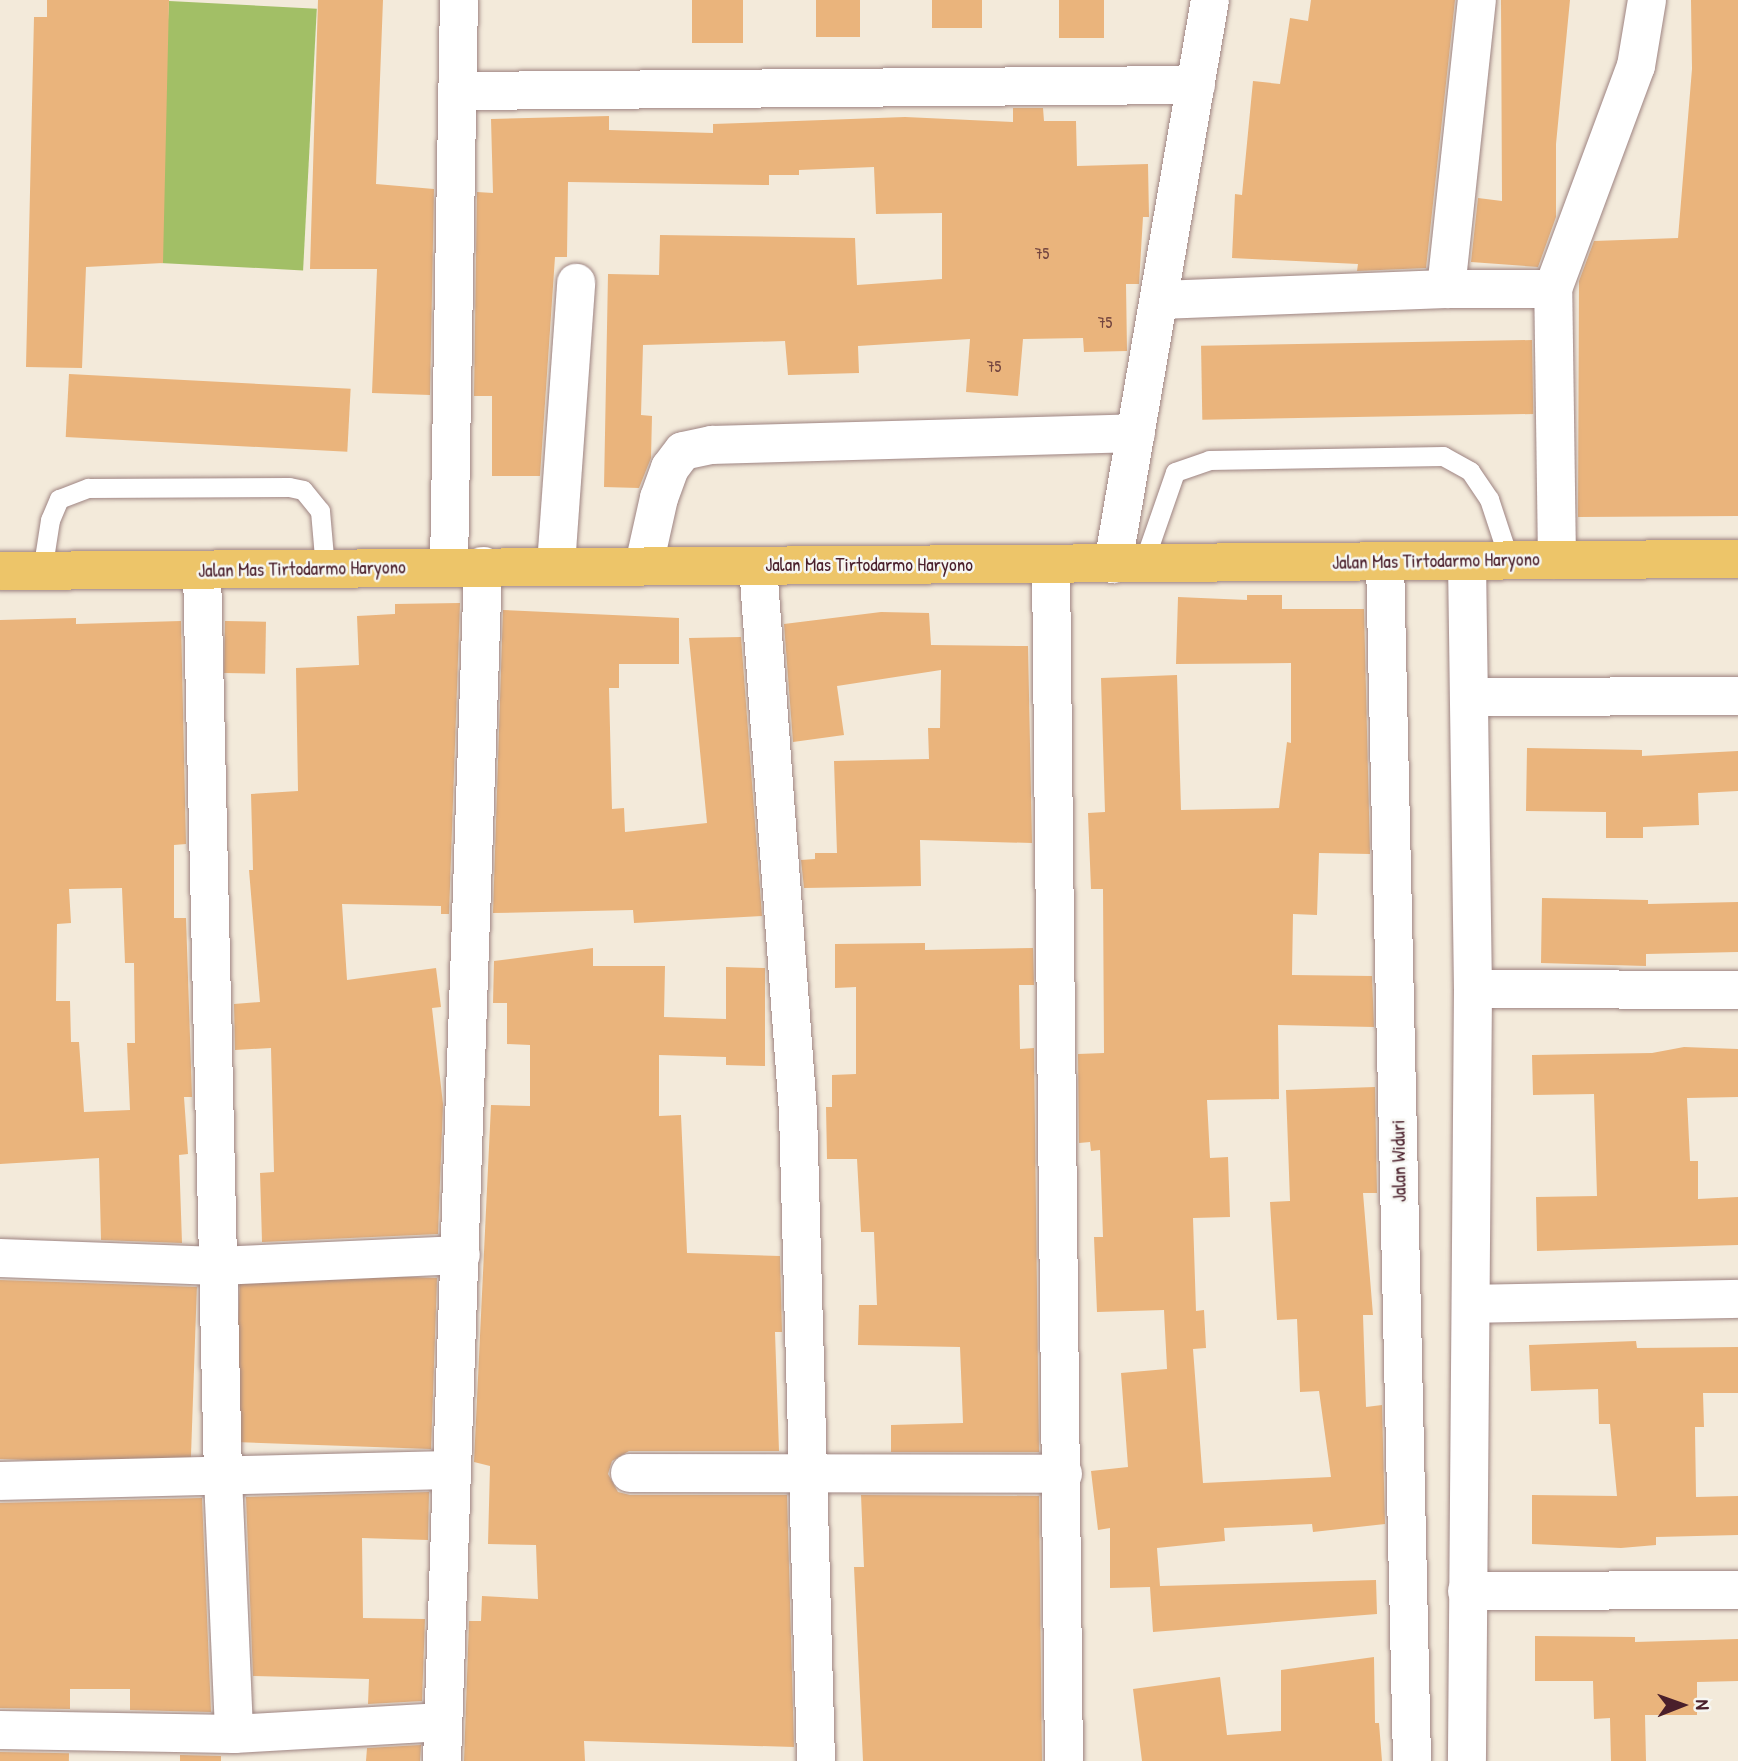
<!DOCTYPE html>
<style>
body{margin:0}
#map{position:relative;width:1738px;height:1761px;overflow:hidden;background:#f3eada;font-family:"Patrick Hand",sans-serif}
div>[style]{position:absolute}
.green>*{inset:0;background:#a2bf66;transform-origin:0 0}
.building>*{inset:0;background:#eab47c;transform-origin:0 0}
.roads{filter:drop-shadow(0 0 2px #9e8482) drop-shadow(0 0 2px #9e8482)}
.service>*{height:19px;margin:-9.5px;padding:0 9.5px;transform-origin:9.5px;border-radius:9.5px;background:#fff}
.minor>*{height:38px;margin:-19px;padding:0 19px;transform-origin:19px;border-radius:19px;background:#fff}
.trunk>*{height:38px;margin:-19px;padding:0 19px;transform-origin:19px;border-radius:19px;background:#edc569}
span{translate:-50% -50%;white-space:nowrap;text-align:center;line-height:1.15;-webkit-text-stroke:5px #f6f6f2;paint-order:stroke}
.number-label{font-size:16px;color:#72443f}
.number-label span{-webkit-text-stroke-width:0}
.street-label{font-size:19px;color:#4a1f2b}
.north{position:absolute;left:1647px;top:1670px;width:70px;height:70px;-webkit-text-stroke:5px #f6f6f2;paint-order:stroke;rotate:89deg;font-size:19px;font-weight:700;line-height:28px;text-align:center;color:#4a1f2b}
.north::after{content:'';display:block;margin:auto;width:24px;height:32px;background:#4a1f2b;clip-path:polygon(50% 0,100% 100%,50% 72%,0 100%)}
</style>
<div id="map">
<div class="green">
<i style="left:169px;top:1px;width:148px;height:262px;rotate:3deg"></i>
</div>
<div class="building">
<i style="clip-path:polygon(47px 0,169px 0,163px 263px,86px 267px,82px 368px,26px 367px,34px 17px,47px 17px)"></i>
<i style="clip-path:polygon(318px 0,383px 0,376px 184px,434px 189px,430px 395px,372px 393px,377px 269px,310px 269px)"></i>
<i style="left:692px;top:0;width:51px;height:43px"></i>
<i style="left:816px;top:0;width:44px;height:37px"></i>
<i style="left:932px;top:0;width:50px;height:28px"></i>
<i style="left:1059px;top:0;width:45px;height:38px"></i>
<i style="clip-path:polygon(1311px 0,1455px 0,1426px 268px,1357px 271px,1358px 264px,1232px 258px,1235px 194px,1242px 195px,1253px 81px,1280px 84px,1290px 18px,1308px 21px)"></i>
<i style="clip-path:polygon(1501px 0,1570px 0,1556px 144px,1556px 217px,1538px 267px,1471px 262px,1478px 198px,1502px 201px)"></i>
<i style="clip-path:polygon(1691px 0,1738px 0,1738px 516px,1578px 517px,1579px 281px,1594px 241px,1678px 238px,1692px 69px)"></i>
<i style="clip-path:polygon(1013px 108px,1043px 108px,1044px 121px,1076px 121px,1077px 166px,1148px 164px,1149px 217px,1143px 217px,1139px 284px,1126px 284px,1127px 351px,1084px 352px,1083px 338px,1023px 339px,1018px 396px,966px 392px,970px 339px,858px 346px,859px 373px,788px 375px,785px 341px,643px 345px,641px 415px,652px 416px,651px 458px,639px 488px,604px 487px,608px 274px,659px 275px,660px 235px,855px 238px,857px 285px,942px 279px,942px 213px,876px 214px,874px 167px,799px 170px,799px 175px,769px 175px,769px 185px,568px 182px,567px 257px,555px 257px,540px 476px,492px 476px,492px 396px,474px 396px,477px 192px,493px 193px,491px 119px,609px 116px,609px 130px,713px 133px,713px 124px,905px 117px,1013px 122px)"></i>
<i style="left:1532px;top:340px;width:74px;height:331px;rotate:89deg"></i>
<i style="left:69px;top:374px;width:282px;height:63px;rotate:3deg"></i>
<i style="clip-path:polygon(1247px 595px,1282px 595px,1282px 609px,1364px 609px,1370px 854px,1319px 853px,1317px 915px,1293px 914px,1292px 975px,1372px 976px,1374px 1027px,1278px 1025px,1279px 1099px,1207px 1100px,1210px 1158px,1228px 1157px,1230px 1217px,1193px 1218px,1196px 1311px,1204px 1310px,1206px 1348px,1193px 1349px,1203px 1483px,1331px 1477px,1319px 1391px,1300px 1392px,1297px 1319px,1277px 1320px,1270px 1202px,1290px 1201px,1286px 1090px,1375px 1087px,1377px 1193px,1363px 1193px,1373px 1315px,1363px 1315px,1366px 1407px,1382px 1405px,1385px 1524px,1313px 1532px,1312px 1524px,1224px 1528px,1225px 1541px,1157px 1548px,1160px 1586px,1376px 1580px,1377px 1614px,1153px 1632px,1150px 1587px,1110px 1588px,1110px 1528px,1098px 1530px,1091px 1471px,1128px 1467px,1121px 1373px,1167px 1369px,1164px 1310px,1097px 1312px,1094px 1237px,1103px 1237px,1100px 1150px,1091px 1151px,1090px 1142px,1079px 1143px,1078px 1054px,1104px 1053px,1103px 889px,1091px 889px,1088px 813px,1105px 812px,1101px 678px,1177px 675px,1181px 810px,1279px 808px,1287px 742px,1291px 743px,1291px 663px,1176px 664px,1178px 597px,1247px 600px)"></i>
<i style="clip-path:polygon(460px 603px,449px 914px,441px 914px,441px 906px,342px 904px,347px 980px,436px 968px,441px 1007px,432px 1008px,443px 1104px,438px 1234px,262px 1242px,260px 1173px,274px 1172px,271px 1048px,235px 1050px,234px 1004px,260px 1002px,249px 870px,253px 870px,251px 794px,298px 791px,296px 668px,359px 665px,357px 616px,395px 614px,395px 604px)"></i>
<i style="clip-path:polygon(503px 610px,679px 618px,679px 664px,619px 664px,619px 688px,609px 688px,612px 809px,624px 808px,625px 832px,707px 823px,689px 638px,741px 637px,762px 916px,634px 923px,633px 910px,493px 913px)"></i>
<i style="clip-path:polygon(881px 612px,929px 613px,931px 645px,1028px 646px,1032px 843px,920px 840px,921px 886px,804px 888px,801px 860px,815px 859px,815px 853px,837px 853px,834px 761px,929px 759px,928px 728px,940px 728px,941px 670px,837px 686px,844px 735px,793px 742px,784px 624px)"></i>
<i style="clip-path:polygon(evenodd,76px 618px,76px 624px,181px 621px,186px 844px,174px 845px,174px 918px,186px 918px,192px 1097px,184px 1097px,188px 1154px,179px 1155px,182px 1243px,101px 1240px,99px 1158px,0 1164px,0 620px,76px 618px,122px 888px,125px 963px,134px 963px,135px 1043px,127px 1043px,130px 1110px,84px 1112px,79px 1042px,71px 1042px,70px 1001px,56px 1001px,57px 924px,71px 923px,69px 889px,122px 888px)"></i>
<i style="left:225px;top:621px;width:41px;height:52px;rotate:1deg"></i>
<i style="clip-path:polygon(1527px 748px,1642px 750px,1642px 756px,1738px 751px,1738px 791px,1698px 793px,1699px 825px,1643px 827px,1643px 838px,1606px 838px,1606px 812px,1526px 811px)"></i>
<i style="clip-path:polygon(1542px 898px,1648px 900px,1648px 904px,1738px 902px,1738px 952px,1646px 954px,1646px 966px,1541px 963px)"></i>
<i style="clip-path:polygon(925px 943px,925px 950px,1033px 948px,1034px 985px,1019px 985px,1020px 1049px,1034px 1048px,1039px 1452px,891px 1452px,891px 1425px,963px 1423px,960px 1347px,858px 1345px,859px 1305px,877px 1305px,874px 1232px,861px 1232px,857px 1159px,827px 1159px,826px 1107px,832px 1107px,832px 1075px,856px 1074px,856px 987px,835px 988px,835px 944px)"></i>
<i style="clip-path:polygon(593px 948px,593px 966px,665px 966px,664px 1017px,726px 1019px,726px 967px,765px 968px,765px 1066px,726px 1065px,726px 1057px,659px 1055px,659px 1116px,681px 1115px,687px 1253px,780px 1256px,782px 1332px,775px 1332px,779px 1451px,629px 1451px,612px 1461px,608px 1474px,618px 1492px,630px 1495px,787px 1495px,794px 1747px,584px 1741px,585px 1761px,464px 1761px,469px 1621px,481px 1621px,482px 1596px,538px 1599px,536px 1545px,488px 1544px,490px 1466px,474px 1462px,491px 1105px,530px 1106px,530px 1045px,507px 1044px,507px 1003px,493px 1003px,494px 961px)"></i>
<i style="clip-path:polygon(1684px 1047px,1738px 1049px,1738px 1097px,1687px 1098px,1690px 1161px,1698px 1161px,1698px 1199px,1738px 1197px,1738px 1245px,1537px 1251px,1536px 1197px,1597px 1196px,1594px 1094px,1533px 1095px,1532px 1055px,1652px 1053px)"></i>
<i style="left:437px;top:1278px;width:171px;height:197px;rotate:92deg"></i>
<i style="left:0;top:1280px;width:197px;height:179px;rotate:2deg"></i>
<i style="clip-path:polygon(1636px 1341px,1637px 1348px,1738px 1347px,1738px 1393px,1703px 1393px,1704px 1427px,1695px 1427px,1696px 1497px,1738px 1496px,1738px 1535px,1656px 1537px,1656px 1545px,1621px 1548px,1532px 1544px,1532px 1495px,1617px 1496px,1610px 1424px,1599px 1424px,1598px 1389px,1531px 1391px,1529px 1345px)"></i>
<i style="clip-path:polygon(429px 1492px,428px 1540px,362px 1538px,363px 1618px,425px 1619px,422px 1701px,368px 1704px,369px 1679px,253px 1676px,246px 1497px)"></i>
<i style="clip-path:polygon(861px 1495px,1039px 1496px,1042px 1761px,863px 1761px,854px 1567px,864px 1567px)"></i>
<i style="clip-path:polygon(202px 1498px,211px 1712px,130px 1710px,130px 1689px,70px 1689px,70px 1709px,0 1708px,0 1503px)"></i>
<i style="clip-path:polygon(1535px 1636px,1635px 1637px,1635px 1642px,1738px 1639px,1738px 1681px,1697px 1682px,1697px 1715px,1645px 1715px,1646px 1761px,1611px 1761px,1610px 1718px,1594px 1719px,1593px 1681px,1535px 1681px)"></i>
<i style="clip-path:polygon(1374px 1657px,1375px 1723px,1379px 1723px,1382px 1761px,1142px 1761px,1133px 1689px,1220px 1677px,1227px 1735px,1281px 1731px,1281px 1670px)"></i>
<i style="clip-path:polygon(421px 1745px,420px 1761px,366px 1761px,367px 1748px)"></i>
<i style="left:0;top:1752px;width:69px;height:9px;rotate:1deg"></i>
<i style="clip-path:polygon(180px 1755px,221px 1756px,221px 1761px,180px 1761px)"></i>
</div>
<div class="roads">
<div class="service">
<i style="left:1143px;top:564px;width:97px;rotate:-70.8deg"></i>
<i style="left:1175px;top:472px;width:36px;rotate:-19deg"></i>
<i style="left:1209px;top:460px;width:234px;rotate:-1deg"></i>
<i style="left:1443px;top:456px;width:31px;rotate:29deg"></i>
<i style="left:1470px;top:471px;width:34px;rotate:56deg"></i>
<i style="left:1489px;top:499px;width:64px;rotate:71.8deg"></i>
<i style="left:42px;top:571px;width:52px;rotate:-81.1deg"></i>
<i style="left:50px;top:520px;width:23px;rotate:-67deg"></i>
<i style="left:59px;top:499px;width:31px;rotate:-21deg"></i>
<i style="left:88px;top:488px;width:201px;rotate:-0.3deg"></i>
<i style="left:289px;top:487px;width:14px;rotate:12deg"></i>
<i style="left:303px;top:490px;width:27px;rotate:51deg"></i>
<i style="left:320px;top:511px;width:57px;rotate:85deg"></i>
</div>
<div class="minor">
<i style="left:458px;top:91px;width:738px;rotate:-0.47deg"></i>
<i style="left:1446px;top:289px;width:107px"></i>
<i style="left:1160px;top:300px;width:286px;rotate:-2.2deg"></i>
<i style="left:1446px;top:289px;width:291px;rotate:-83.9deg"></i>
<i style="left:1557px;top:560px;width:271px;rotate:-90.8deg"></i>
<i style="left:1553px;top:289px;width:238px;rotate:-69.6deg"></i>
<i style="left:1636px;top:66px;width:67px;rotate:-80.5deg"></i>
<i style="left:1385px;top:561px;width:1200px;rotate:88.71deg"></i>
<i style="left:1467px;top:561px;width:428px;rotate:89.2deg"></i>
<i style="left:1473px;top:989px;width:772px;rotate:90.45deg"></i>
<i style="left:1051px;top:564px;width:1197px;rotate:89.38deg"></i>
<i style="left:1113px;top:564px;width:572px;rotate:-80.24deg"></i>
<i style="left:556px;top:565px;width:283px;rotate:-85.9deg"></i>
<i style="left:644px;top:565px;width:69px;rotate:-77.4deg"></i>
<i style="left:659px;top:498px;width:32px;rotate:-70deg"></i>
<i style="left:670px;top:468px;width:21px;rotate:-53deg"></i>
<i style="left:683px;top:451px;width:30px;rotate:-12deg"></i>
<i style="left:712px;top:445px;width:424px;rotate:-1.6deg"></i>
<i style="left:449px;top:566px;width:566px;rotate:-88.99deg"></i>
<i style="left:758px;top:566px;width:547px;rotate:85.81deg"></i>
<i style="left:798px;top:1112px;width:649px;rotate:88.41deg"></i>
<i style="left:202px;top:571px;width:907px;rotate:88.67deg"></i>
<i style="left:223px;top:1478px;width:256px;rotate:87.5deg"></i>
<i style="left:1469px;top:697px;width:269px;rotate:-0.2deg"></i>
<i style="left:1473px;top:989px;width:265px;rotate:0.2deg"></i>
<i style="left:0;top:1258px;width:218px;rotate:2.1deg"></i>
<i style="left:218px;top:1266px;width:243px;rotate:-2.6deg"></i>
<i style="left:1471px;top:1304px;width:267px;rotate:-1.1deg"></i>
<i style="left:630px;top:1473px;width:433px;rotate:0.1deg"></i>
<i style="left:0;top:1481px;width:451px;rotate:-1.4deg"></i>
<i style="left:1467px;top:1591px;width:271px;rotate:-0.2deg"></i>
<i style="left:0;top:1730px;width:234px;rotate:1deg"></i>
<i style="left:234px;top:1734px;width:209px;rotate:-3.3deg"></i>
<i style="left:442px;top:1761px;width:1196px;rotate:-88.03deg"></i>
</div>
<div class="trunk">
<i style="left:0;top:571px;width:1738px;rotate:-0.4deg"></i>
</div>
</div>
<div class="number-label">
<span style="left:1042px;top:253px">75</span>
<span style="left:1105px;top:322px">75</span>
<span style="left:994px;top:366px">75</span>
</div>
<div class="street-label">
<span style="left:1436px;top:561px;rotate:-1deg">Jalan Mas Tirtodarmo Haryono</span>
<span style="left:869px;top:565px">Jalan Mas Tirtodarmo Haryono</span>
<span style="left:302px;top:569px;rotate:-1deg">Jalan Mas Tirtodarmo Haryono</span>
<span style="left:1399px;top:1161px;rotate:-91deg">Jalan Widuri</span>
</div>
<div class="north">N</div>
</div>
